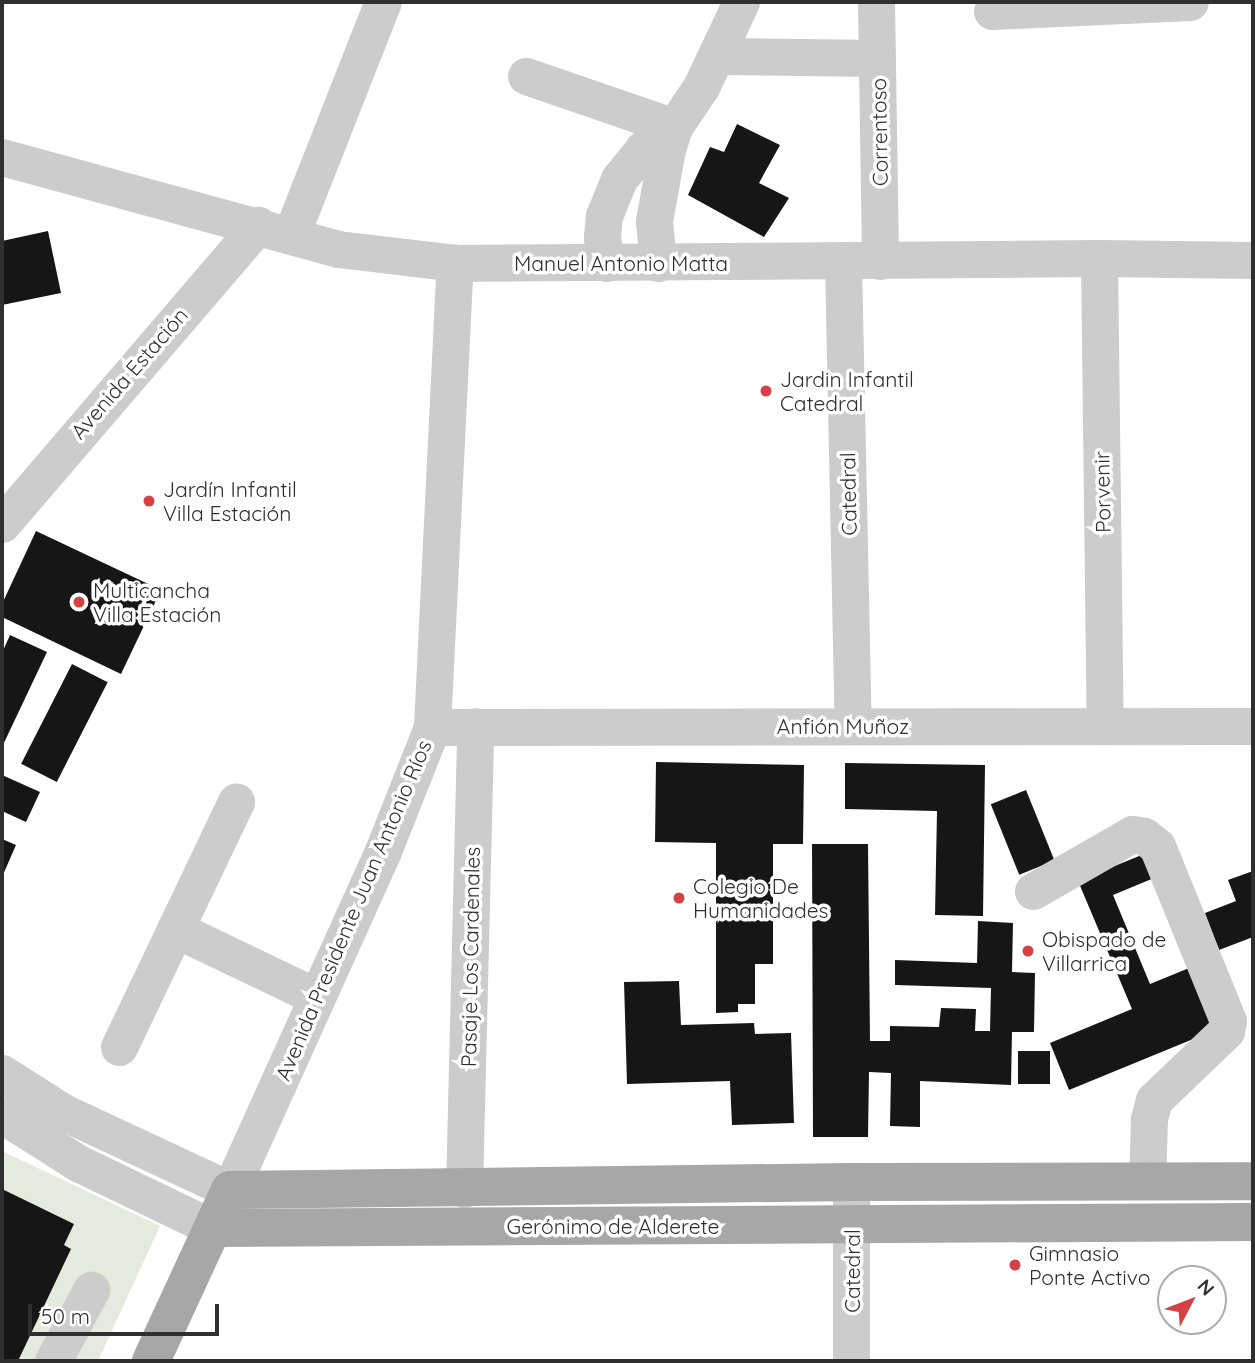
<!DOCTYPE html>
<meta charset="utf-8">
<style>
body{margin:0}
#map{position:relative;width:1255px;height:1363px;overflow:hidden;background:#fff;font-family:Quicksand,sans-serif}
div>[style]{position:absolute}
.green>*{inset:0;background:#e4ebde}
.building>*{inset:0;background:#161616;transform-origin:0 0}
.minor>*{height:37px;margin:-18.5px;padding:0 18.5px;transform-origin:18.5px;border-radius:18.5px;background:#ccc}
.major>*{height:38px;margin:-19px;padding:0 19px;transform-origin:19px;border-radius:19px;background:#a7a7a7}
.dots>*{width:19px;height:19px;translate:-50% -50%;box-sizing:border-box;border:4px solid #fff;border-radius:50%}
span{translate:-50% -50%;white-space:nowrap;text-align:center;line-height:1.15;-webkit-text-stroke:7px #fff;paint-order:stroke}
.street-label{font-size:21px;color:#2f2f2f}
.poi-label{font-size:21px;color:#2f2f2f}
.left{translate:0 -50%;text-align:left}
.frame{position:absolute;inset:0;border:4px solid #2f2f2f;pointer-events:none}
.north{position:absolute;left:1157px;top:1265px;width:70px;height:70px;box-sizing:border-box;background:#fff;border:2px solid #acacac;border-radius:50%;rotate:48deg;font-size:19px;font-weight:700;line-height:28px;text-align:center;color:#2f2f2f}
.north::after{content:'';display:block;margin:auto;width:24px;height:32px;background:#d54244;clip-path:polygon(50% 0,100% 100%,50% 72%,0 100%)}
.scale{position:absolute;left:28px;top:1304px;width:191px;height:32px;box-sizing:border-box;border:4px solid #2f2f2f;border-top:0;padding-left:9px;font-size:21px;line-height:24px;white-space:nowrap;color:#2f2f2f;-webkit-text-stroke:5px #fff;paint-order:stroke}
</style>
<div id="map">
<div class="green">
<i style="clip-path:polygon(2px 1151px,160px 1226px,98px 1361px,2px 1361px)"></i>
</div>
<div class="building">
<i style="clip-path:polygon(737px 124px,780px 145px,759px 183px,789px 198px,764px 237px,688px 195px,710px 147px,724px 152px)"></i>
<i style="clip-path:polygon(48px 231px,61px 293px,2px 305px,2px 241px)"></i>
<i style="clip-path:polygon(36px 531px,161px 590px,121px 674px,2px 617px,2px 604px)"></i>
<i style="clip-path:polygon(10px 635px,47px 652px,2px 747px,2px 653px)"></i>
<i style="left:72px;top:664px;width:40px;height:112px;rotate:27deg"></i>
<i style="clip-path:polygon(656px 762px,804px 765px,803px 844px,773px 844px,773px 964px,755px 964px,755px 1004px,738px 1004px,738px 1012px,716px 1013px,716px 843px,655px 842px)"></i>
<i style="clip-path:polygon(845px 763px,985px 765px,983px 916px,935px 915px,937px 811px,845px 809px)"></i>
<i style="clip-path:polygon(2px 775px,40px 792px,26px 822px,2px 811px)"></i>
<i style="left:1026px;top:790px;width:76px;height:38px;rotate:68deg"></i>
<i style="clip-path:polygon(2px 839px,16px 845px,2px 877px)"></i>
<i style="clip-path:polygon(812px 844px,868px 844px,870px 1041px,890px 1041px,890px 1026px,939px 1027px,941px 1008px,976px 1009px,975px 1031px,990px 1031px,991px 988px,895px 985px,895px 960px,977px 963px,978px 921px,1013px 923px,1012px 972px,1035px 973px,1034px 1032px,1012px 1032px,1011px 1085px,920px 1081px,920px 1127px,890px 1126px,891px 1073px,869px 1072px,868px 1137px,813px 1137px)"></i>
<i style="clip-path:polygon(1144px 854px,1154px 878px,1113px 895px,1150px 984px,1194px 966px,1220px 1028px,1069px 1090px,1050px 1043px,1132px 1009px,1078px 881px)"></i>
<i style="clip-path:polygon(1253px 871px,1253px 937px,1219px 950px,1205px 913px,1236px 901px,1228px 880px)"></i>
<i style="clip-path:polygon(679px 981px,681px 1025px,754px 1023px,755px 1034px,791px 1033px,794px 1123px,732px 1125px,730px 1081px,627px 1084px,624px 982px)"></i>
<i style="left:1018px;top:1051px;width:32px;height:33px"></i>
<i style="clip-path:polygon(2px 1189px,74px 1224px,64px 1245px,71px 1249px,18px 1361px,2px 1361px)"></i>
</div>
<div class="minor">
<i style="left:876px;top:2px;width:259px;rotate:89.1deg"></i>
<i style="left:992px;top:11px;width:198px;rotate:-2.6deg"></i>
<i style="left:716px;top:56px;width:161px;rotate:0.7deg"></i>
<i style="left:526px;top:76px;width:157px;rotate:19deg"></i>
<i style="left:2px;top:157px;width:348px;rotate:15.3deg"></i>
<i style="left:338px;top:249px;width:118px;rotate:6.8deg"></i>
<i style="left:455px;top:263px;width:644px;rotate:-0.44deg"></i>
<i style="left:1099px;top:258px;width:154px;rotate:0.7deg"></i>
<i style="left:291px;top:235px;width:251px;rotate:-68.5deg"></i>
<i style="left:1099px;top:258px;width:468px;rotate:89.3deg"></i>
<i style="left:843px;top:262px;width:464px;rotate:88.8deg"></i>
<i style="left:606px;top:263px;width:26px;rotate:-99deg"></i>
<i style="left:602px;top:237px;width:21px;rotate:-85deg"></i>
<i style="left:604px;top:216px;width:40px;rotate:-68deg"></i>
<i style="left:619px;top:179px;width:38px;rotate:-51deg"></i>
<i style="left:643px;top:149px;width:38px;rotate:-35deg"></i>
<i style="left:658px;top:263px;width:42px;rotate:-95.4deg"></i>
<i style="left:654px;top:221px;width:73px;rotate:-79.8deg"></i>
<i style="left:667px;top:149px;width:23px;rotate:-72deg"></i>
<i style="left:674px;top:127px;width:48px;rotate:-56deg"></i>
<i style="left:701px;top:87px;width:94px;rotate:-64.8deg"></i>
<i style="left:2px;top:524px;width:394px;rotate:-49.4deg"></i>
<i style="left:432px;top:727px;width:821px;rotate:-0.07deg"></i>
<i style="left:1033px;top:891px;width:114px;rotate:-29.9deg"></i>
<i style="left:1132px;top:834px;width:12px;rotate:9deg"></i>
<i style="left:1144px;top:836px;width:16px;rotate:38deg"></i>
<i style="left:1157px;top:846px;width:189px;rotate:67.9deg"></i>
<i style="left:1228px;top:1021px;width:10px;rotate:101deg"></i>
<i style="left:1226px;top:1031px;width:100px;rotate:136.2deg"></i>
<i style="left:1154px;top:1100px;width:20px;rotate:105deg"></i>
<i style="left:1149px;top:1119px;width:62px;rotate:91.8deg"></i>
<i style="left:175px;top:929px;width:157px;rotate:25.6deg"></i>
<i style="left:119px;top:1047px;width:272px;rotate:-64.5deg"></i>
<i style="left:2px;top:1073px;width:72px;rotate:32.6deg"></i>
<i style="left:63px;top:1112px;width:184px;rotate:25deg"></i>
<i style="left:230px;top:1190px;width:372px;rotate:-65.7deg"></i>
<i style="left:383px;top:851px;width:133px;rotate:-68.4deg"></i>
<i style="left:432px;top:727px;width:465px;rotate:-87.2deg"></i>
<i style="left:2px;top:1115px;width:90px;rotate:32.3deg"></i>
<i style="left:78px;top:1163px;width:150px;rotate:25.7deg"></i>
<i style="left:851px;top:1182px;width:179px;rotate:90deg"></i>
<i style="left:464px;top:1189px;width:463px;rotate:-88.6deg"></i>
<i style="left:53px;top:1361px;width:81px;rotate:-61.8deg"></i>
</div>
<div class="major">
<i style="left:213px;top:1228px;width:1040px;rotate:-0.33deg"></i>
<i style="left:151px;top:1361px;width:188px;rotate:-65.2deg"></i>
<i style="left:230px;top:1190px;width:621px;rotate:-0.74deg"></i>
<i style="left:851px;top:1182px;width:402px;rotate:-0.1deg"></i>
</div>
<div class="dots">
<i style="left:766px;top:391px;background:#d54244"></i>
<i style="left:149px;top:501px;background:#d54244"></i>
<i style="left:79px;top:602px;background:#d54244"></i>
<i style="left:679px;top:898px;background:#d54244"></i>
<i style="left:1028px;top:951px;background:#d54244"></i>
<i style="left:1015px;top:1265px;background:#d54244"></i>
</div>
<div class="street-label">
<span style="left:879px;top:132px;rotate:-91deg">Correntoso</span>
<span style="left:621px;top:263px">Manuel Antonio Matta</span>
<span style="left:129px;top:373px;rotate:-49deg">Avenida Estación</span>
<span style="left:1102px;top:492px;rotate:-91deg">Porvenir</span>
<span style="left:848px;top:494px;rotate:-91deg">Catedral</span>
<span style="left:843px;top:726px">Anfión Muñoz</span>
<span style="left:353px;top:910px;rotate:-67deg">Avenida Presidente Juan Antonio Ríos</span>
<span style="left:470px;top:957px;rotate:-89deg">Pasaje Los Cardenales</span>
<span style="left:613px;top:1226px">Gerónimo de Alderete</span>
<span style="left:852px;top:1271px;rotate:-90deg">Catedral</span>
</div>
<div class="poi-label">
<span class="left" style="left:780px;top:391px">Jardin Infantil<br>Catedral</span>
<span class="left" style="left:163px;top:501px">Jardín Infantil<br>Villa Estación</span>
<span class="left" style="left:93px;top:602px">Multicancha<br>Villa Estación</span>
<span class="left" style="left:693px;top:898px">Colegio De<br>Humanidades</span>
<span class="left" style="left:1042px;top:951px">Obispado de<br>Villarrica</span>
<span class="left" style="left:1029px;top:1265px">Gimnasio<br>Ponte Activo</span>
</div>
<div class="frame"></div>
<div class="north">N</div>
<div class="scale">50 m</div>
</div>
